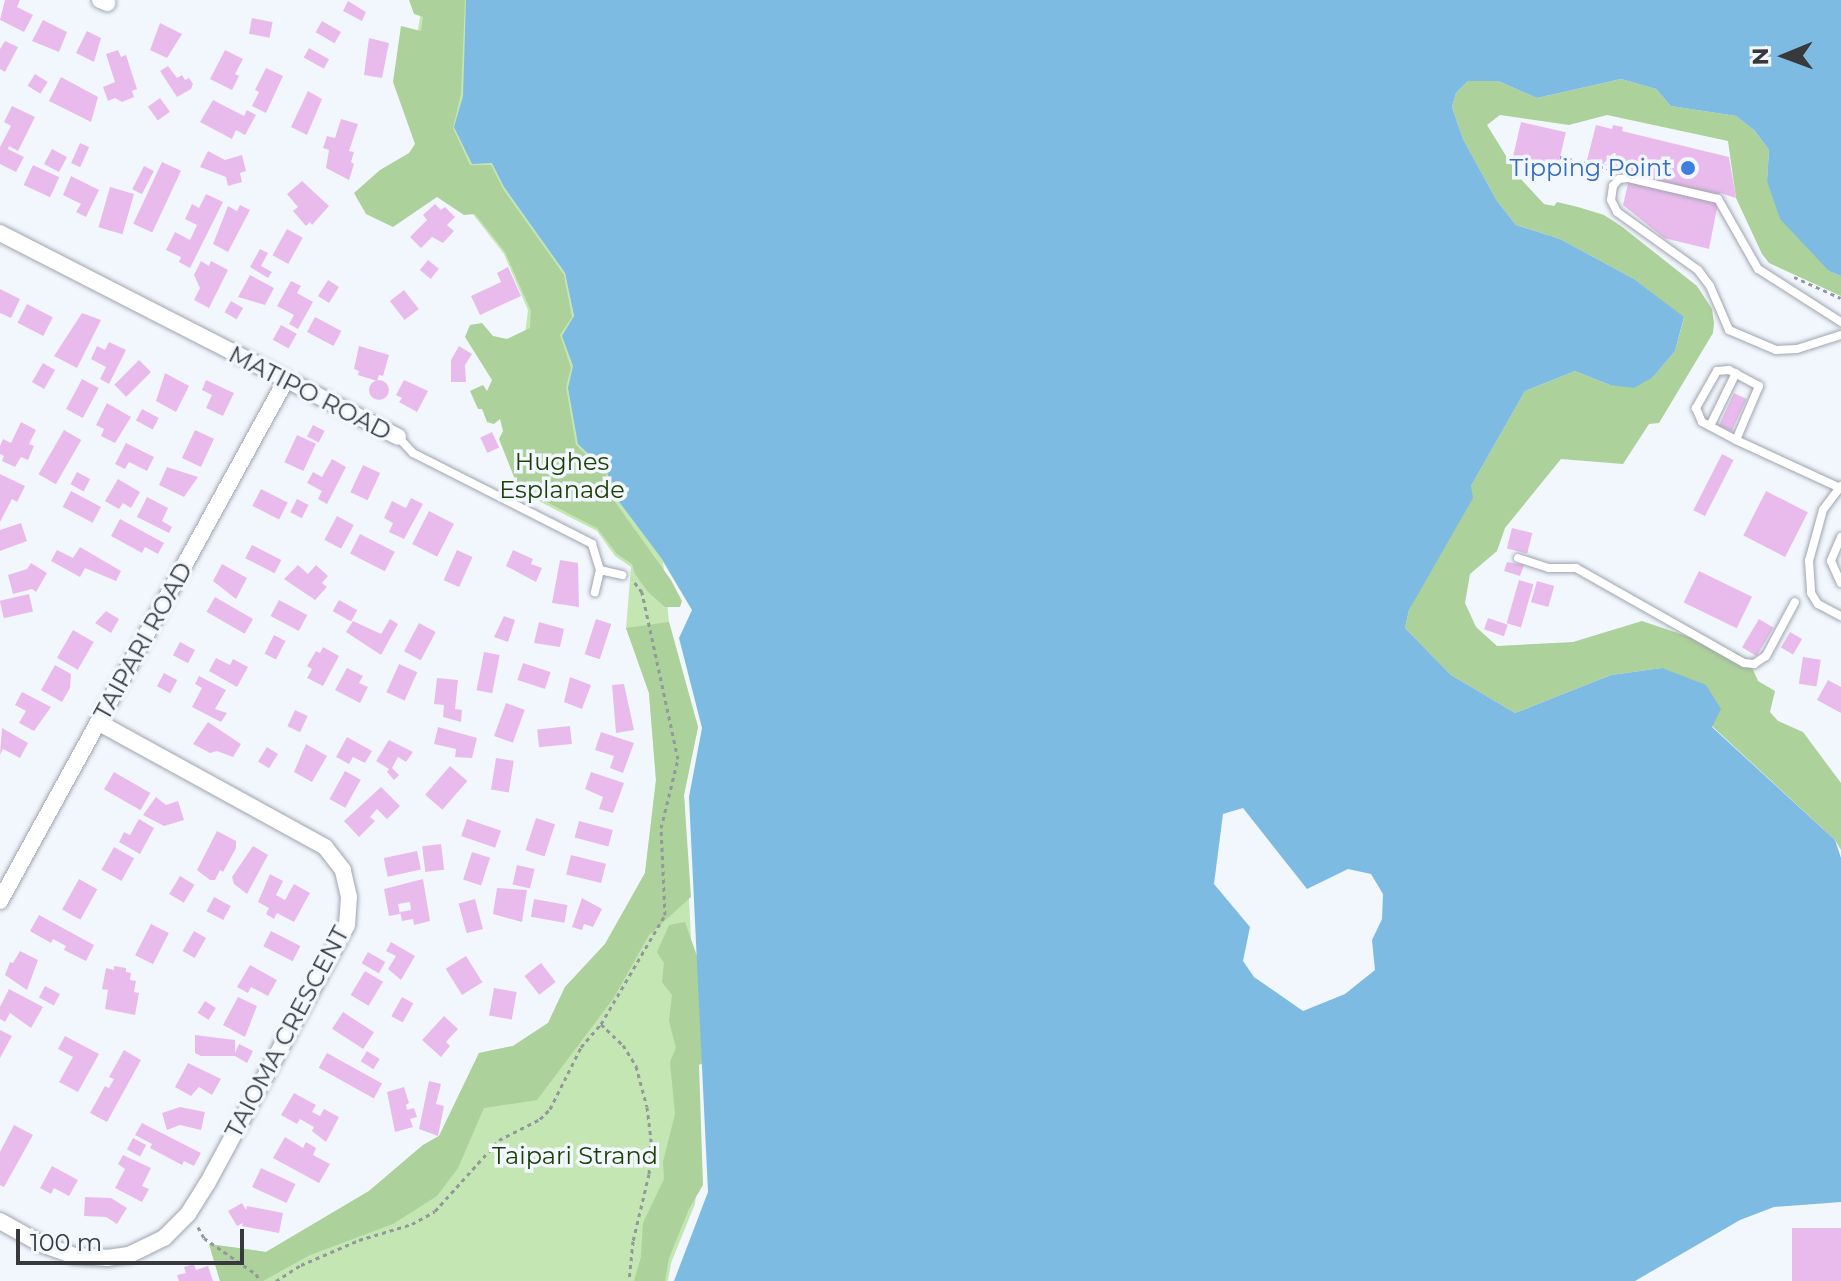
<!DOCTYPE html>
<style>
body{margin:0}
#map{position:relative;width:1841px;height:1281px;overflow:hidden;background:#f2f7fe;font-family:Montserrat,sans-serif}
div>[style]{position:absolute}
.green>*{inset:0;background:#c3e6b3}
.forest>*{inset:0;background:#acd19a}
.water>*{inset:0;background:#7dbbe3}
.building>*{inset:0;background:#e9bbed;transform-origin:0 0}
.round{border-radius:50%}
.path>*{height:3px;margin-top:-1.5px;transform-origin:0;background:repeating-linear-gradient(90deg,#94979d 0 4px,transparent 0 8px)}
.roads{filter:drop-shadow(0 0 2px #9fa4ad) drop-shadow(0 0 2px #9fa4ad)}
.lane>*{height:8px;margin:-4px;padding:0 4px;transform-origin:4px;border-radius:4px;background:#fff}
.street>*{height:16px;margin:-8px;padding:0 8px;transform-origin:8px;border-radius:8px;background:#fff}
.dots>*{width:22px;height:22px;translate:-50% -50%;box-sizing:border-box;border:4px solid #f2f7fe;border-radius:50%}
span{translate:-50% -50%;white-space:nowrap;text-align:center;line-height:1.15;-webkit-text-stroke:7px #f2f7fe;paint-order:stroke}
.shop-label{font-size:24px;color:#366cbe}
.right{translate:-100% -50%;text-align:right}
.street-label{font-size:24px;color:#37393d}
.park-label{font-size:24px;color:#1d3e04}
.north{position:absolute;left:1745px;top:16px;width:80px;height:80px;-webkit-text-stroke:6px #f2f7fe;paint-order:stroke;rotate:269deg;font-size:22px;font-weight:700;line-height:32px;text-align:center;color:#37393d}
.north::after{content:'';display:block;margin:auto;width:28px;height:36px;background:#37393d;clip-path:polygon(50% 0,100% 100%,50% 72%,0 100%)}
.scale{position:absolute;left:16px;top:1229px;width:228px;height:36px;box-sizing:border-box;border:4px solid #37393d;border-top:0;padding-left:10px;font-size:24px;line-height:28px;white-space:nowrap;color:#37393d;-webkit-text-stroke:6px #f2f7fe;paint-order:stroke}
</style>
<div id="map">
<div class="green">
<i style="clip-path:polygon(423px 0,489px 0,504px 187px,565px 273px,574px 316px,692px 610px,663px 562px,669px 622px,698px 727px,684px 795px,701px 1145px,695px 1204px,671px 1263px,668px 1281px,220px 1281px,209px 1244px,266px 1252px,369px 1191px,423px 1145px,439px 1136px,479px 1053px,513px 1046px,548px 1023px,565px 987px,605px 944px,645px 873px,656px 780px,649px 693px,626px 628px,631px 567px,615px 556px,597px 531px,525px 494px,528px 479px,519px 383px,528px 310px,504px 254px,412px 136px,418px 29px)"></i>
</div>
<div class="forest">
<i style="clip-path:polygon(409px 0,465px 0,461px 94px,453px 128px,470px 165px,491px 165px,503px 189px,564px 275px,572px 317px,560px 335px,571px 368px,566px 387px,576px 445px,606px 474px,613px 499px,671px 580px,682px 601px,680px 607px,665px 607px,648px 592px,635px 574px,632px 564px,617px 554px,597px 528px,541px 499px,537px 490px,529px 491px,516px 482px,499px 439px,503px 431px,500px 419px,494px 424px,487px 422px,482px 409px,478px 409px,470px 391px,483px 385px,487px 391px,492px 380px,465px 337px,470px 325px,482px 323px,493px 336px,507px 339px,530px 328px,531px 311px,505px 252px,475px 214px,464px 215px,437px 197px,393px 227px,366px 214px,354px 193px,380px 170px,409px 153px,415px 144px,393px 82px,401px 26px,421px 31px,423px 17px,414px 14px)"></i>
<i style="clip-path:polygon(1621px 79px,1656px 89px,1671px 106px,1736px 116px,1754px 130px,1769px 150px,1767px 181px,1829px 271px,1841px 276px,1841px 296px,1769px 263px,1762px 254px,1736px 198px,1728px 141px,1607px 115px,1569px 125px,1500px 115px,1487px 125px,1519px 177px,1544px 204px,1554px 206px,1557px 202px,1578px 207px,1604px 215px,1621px 226px,1697px 286px,1712px 309px,1714px 323px,1713px 333px,1659px 423px,1649px 424px,1623px 464px,1561px 459px,1505px 528px,1497px 551px,1470px 574px,1465px 603px,1476px 627px,1497px 646px,1573px 642px,1642px 621px,1737px 653px,1750px 663px,1758px 681px,1775px 691px,1770px 712px,1778px 721px,1803px 732px,1841px 783px,1841px 850px,1835px 840px,1712px 726px,1662px 668px,1611px 675px,1515px 713px,1451px 675px,1405px 628px,1409px 610px,1471px 486px,1525px 391px,1575px 371px,1610px 385px,1653px 377px,1675px 351px,1684px 318px,1634px 279px,1560px 239px,1516px 225px,1497px 201px,1463px 139px,1452px 107px,1456px 93px,1468px 81px,1498px 81px,1537px 98px)"></i>
<i style="clip-path:polygon(669px 622px,698px 727px,684px 795px,691px 897px,649px 935px,613px 999px,537px 1100px,484px 1108px,458px 1168px,437px 1196px,393px 1224px,310px 1255px,263px 1281px,220px 1281px,209px 1244px,266px 1252px,369px 1191px,423px 1145px,439px 1136px,479px 1053px,513px 1046px,548px 1023px,565px 987px,605px 944px,645px 873px,656px 780px,649px 693px,626px 628px)"></i>
<i style="clip-path:polygon(685px 922px,704px 976px,710px 1059px,699px 1065px,703px 1185px,689px 1209px,669px 1258px,665px 1281px,634px 1281px,641px 1257px,643px 1223px,664px 1179px,663px 1162px,675px 1114px,670px 1062px,676px 1048px,669px 1021px,672px 995px,662px 982px,664px 963px,657px 952px,669px 925px)"></i>
</div>
<div class="water">
<i style="clip-path:polygon(evenodd,466px 0,1841px 0,1841px 276px,1829px 271px,1780px 219px,1767px 181px,1769px 150px,1754px 130px,1736px 116px,1671px 106px,1656px 89px,1621px 79px,1537px 98px,1498px 81px,1468px 81px,1456px 93px,1452px 107px,1463px 139px,1497px 201px,1516px 225px,1560px 239px,1634px 279px,1684px 317px,1675px 351px,1653px 377px,1634px 388px,1610px 385px,1575px 371px,1525px 391px,1471px 486px,1473px 498px,1409px 610px,1405px 628px,1451px 675px,1515px 713px,1611px 675px,1662px 668px,1706px 685px,1721px 709px,1712px 727px,1835px 840px,1841px 858px,1841px 1202px,1774px 1207px,1740px 1220px,1635px 1281px,674px 1281px,708px 1192px,689px 797px,702px 728px,679px 638px,692px 610px,662px 559px,614px 495px,607px 472px,578px 444px,568px 388px,573px 366px,562px 336px,574px 316px,565px 273px,504px 187px,492px 163px,472px 164px,454px 127px,463px 96px,466px 0,1243px 808px,1307px 889px,1348px 869px,1371px 874px,1383px 894px,1382px 919px,1372px 940px,1375px 970px,1345px 994px,1303px 1011px,1254px 977px,1243px 961px,1250px 927px,1214px 884px,1223px 814px,1243px 808px)"></i>
</div>
<div class="building">
<i style="clip-path:polygon(5px 0,20px 0,17px 7px,33px 15px,24px 32px,0 20px)"></i>
<i style="clip-path:polygon(348px 1px,366px 12px,362px 21px,343px 11px)"></i>
<i style="left:252px;top:18px;width:21px;height:16px;rotate:11deg"></i>
<i style="clip-path:polygon(43px 20px,67px 32px,59px 52px,32px 41px)"></i>
<i style="left:322px;top:21px;width:22px;height:13px;rotate:30deg"></i>
<i style="clip-path:polygon(160px 23px,182px 34px,167px 58px,150px 50px)"></i>
<i style="clip-path:polygon(87px 31px,101px 38px,94px 62px,76px 53px)"></i>
<i style="clip-path:polygon(369px 38px,389px 43px,382px 78px,364px 75px)"></i>
<i style="clip-path:polygon(5px 41px,18px 47px,5px 72px,0 69px,0 49px)"></i>
<i style="left:309px;top:48px;width:23px;height:11px;rotate:29deg"></i>
<i style="clip-path:polygon(118px 50px,121px 57px,126px 55px,137px 89px,132px 91px,134px 97px,122px 102px,115px 98px,108px 101px,103px 87px,115px 82px,106px 54px)"></i>
<i style="clip-path:polygon(225px 50px,243px 59px,235px 74px,239px 76px,232px 90px,210px 79px)"></i>
<i style="clip-path:polygon(168px 66px,177px 78px,182px 75px,185px 80px,189px 78px,193px 84px,191px 89px,177px 97px,160px 71px)"></i>
<i style="clip-path:polygon(266px 68px,283px 76px,266px 113px,252px 106px,259px 92px,255px 90px)"></i>
<i style="left:35px;top:74px;width:15px;height:14px;rotate:32deg"></i>
<i style="clip-path:polygon(61px 77px,98px 97px,91px 122px,49px 101px)"></i>
<i style="clip-path:polygon(308px 91px,322px 99px,307px 135px,291px 127px)"></i>
<i style="left:160px;top:98px;width:17px;height:15px;rotate:54deg"></i>
<i style="clip-path:polygon(213px 100px,244px 116px,247px 110px,256px 115px,245px 135px,236px 130px,232px 139px,200px 122px)"></i>
<i style="clip-path:polygon(12px 106px,35px 117px,18px 151px,9px 146px,8px 149px,24px 157px,16px 172px,0 164px,0 147px,11px 126px,4px 122px)"></i>
<i style="clip-path:polygon(341px 119px,358px 124px,349px 151px,354px 152px,351px 162px,354px 164px,349px 180px,326px 168px,329px 150px,323px 148px,327px 136px,335px 138px)"></i>
<i style="left:1521px;top:122px;width:46px;height:35px;rotate:13deg"></i>
<i style="clip-path:polygon(1596px 125px,1612px 129px,1613px 125px,1623px 127px,1622px 131px,1729px 157px,1736px 198px,1720px 193px,1709px 249px,1664px 238px,1623px 205px,1631px 171px,1587px 160px)"></i>
<i style="left:80px;top:143px;width:10px;height:22px;rotate:24deg"></i>
<i style="left:52px;top:149px;width:17px;height:17px;rotate:28deg"></i>
<i style="clip-path:polygon(208px 151px,225px 160px,242px 155px,246px 171px,240px 173px,242px 182px,228px 186px,226px 177px,200px 167px)"></i>
<i style="left:162px;top:162px;width:21px;height:68px;rotate:25deg"></i>
<i style="left:33px;top:165px;width:29px;height:22px;rotate:25deg"></i>
<i style="left:144px;top:166px;width:11px;height:26px;rotate:27deg"></i>
<i style="clip-path:polygon(71px 176px,99px 190px,86px 217px,76px 212px,81px 204px,63px 195px)"></i>
<i style="clip-path:polygon(302px 181px,329px 206px,312px 225px,310px 222px,306px 226px,293px 211px,298px 207px,287px 194px)"></i>
<i style="left:110px;top:187px;width:25px;height:42px;rotate:16deg"></i>
<i style="clip-path:polygon(206px 194px,223px 202px,190px 268px,179px 262px,181px 257px,166px 250px,175px 232px,190px 240px,197px 225px,185px 219px,192px 204px,199px 208px)"></i>
<i style="clip-path:polygon(435px 204px,441px 210px,445px 207px,455px 217px,447px 225px,454px 231px,443px 243px,432px 237px,421px 248px,410px 237px,427px 220px,423px 215px)"></i>
<i style="clip-path:polygon(240px 205px,250px 210px,228px 252px,213px 244px,228px 206px,237px 211px)"></i>
<i style="left:287px;top:229px;width:18px;height:30px;rotate:29deg"></i>
<i style="clip-path:polygon(260px 249px,268px 253px,261px 266px,272px 272px,268px 278px,250px 267px)"></i>
<i style="left:428px;top:260px;width:14px;height:13px;rotate:39deg"></i>
<i style="clip-path:polygon(201px 261px,209px 266px,211px 261px,228px 270px,209px 308px,194px 300px,200px 288px,194px 275px)"></i>
<i style="clip-path:polygon(508px 267px,521px 296px,480px 315px,471px 296px,501px 282px,497px 273px)"></i>
<i style="clip-path:polygon(250px 275px,274px 288px,265px 305px,238px 297px)"></i>
<i style="left:328px;top:280px;width:13px;height:19px;rotate:32deg"></i>
<i style="clip-path:polygon(291px 281px,301px 286px,297px 293px,313px 302px,298px 329px,289px 324px,294px 315px,277px 306px)"></i>
<i style="clip-path:polygon(0 289px,20px 299px,11px 318px,0 313px)"></i>
<i style="left:404px;top:290px;width:24px;height:18px;rotate:52deg"></i>
<i style="left:231px;top:301px;width:14px;height:13px;rotate:30deg"></i>
<i style="left:27px;top:304px;width:29px;height:21px;rotate:27deg"></i>
<i style="clip-path:polygon(82px 313px,101px 320px,77px 368px,54px 356px)"></i>
<i style="left:315px;top:317px;width:30px;height:17px;rotate:28deg"></i>
<i style="left:281px;top:325px;width:18px;height:17px;rotate:29deg"></i>
<i style="clip-path:polygon(109px 342px,126px 350px,109px 384px,100px 379px,106px 367px,91px 359px,97px 346px,105px 350px)"></i>
<i style="clip-path:polygon(359px 346px,389px 355px,383px 376px,379px 375px,377px 381px,358px 375px,359px 371px,354px 369px)"></i>
<i style="clip-path:polygon(459px 346px,472px 354px,465px 365px,466px 382px,451px 382px,451px 360px)"></i>
<i style="left:139px;top:360px;width:17px;height:35px;rotate:45deg"></i>
<i style="left:43px;top:363px;width:14px;height:22px;rotate:30deg"></i>
<i style="clip-path:polygon(165px 373px,189px 386px,176px 412px,156px 401px)"></i>
<i style="left:82px;top:379px;width:19px;height:34px;rotate:28deg"></i>
<i style="clip-path:polygon(206px 380px,234px 393px,223px 416px,206px 408px,212px 395px,202px 390px)"></i>
<i style="clip-path:polygon(404px 380px,428px 391px,417px 412px,399px 402px,402px 398px,396px 395px)"></i>
<i class="round" style="left:369px;top:380px;width:20px;height:20px"></i>
<i style="left:1734px;top:393px;width:14px;height:36px;rotate:25deg"></i>
<i style="clip-path:polygon(107px 403px,131px 417px,115px 443px,101px 436px,104px 429px,96px 425px)"></i>
<i style="left:142px;top:409px;width:19px;height:13px;rotate:28deg"></i>
<i style="clip-path:polygon(21px 422px,36px 430px,29px 444px,34px 446px,28px 460px,21px 457px,15px 467px,2px 461px,4px 456px,0 454px,0 446px,3px 439px,11px 443px)"></i>
<i style="left:313px;top:425px;width:13px;height:13px;rotate:27deg"></i>
<i style="left:64px;top:430px;width:20px;height:51px;rotate:30deg"></i>
<i style="left:195px;top:430px;width:21px;height:31px;rotate:25deg"></i>
<i style="left:492px;top:432px;width:17px;height:13px;rotate:65deg"></i>
<i style="left:297px;top:435px;width:21px;height:30px;rotate:25deg"></i>
<i style="clip-path:polygon(126px 443px,154px 457px,147px 471px,129px 462px,125px 469px,115px 464px)"></i>
<i style="left:1722px;top:454px;width:13px;height:63px;rotate:27deg"></i>
<i style="clip-path:polygon(332px 459px,346px 467px,327px 504px,318px 499px,322px 491px,307px 483px,313px 472px,322px 477px)"></i>
<i style="left:363px;top:465px;width:19px;height:30px;rotate:25deg"></i>
<i style="clip-path:polygon(167px 467px,198px 477px,184px 497px,159px 485px)"></i>
<i style="left:77px;top:472px;width:15px;height:14px;rotate:28deg"></i>
<i style="clip-path:polygon(0 474px,25px 486px,17px 502px,12px 499px,0 522px)"></i>
<i style="clip-path:polygon(118px 479px,140px 492px,131px 508px,123px 503px,119px 509px,105px 501px)"></i>
<i style="left:261px;top:489px;width:30px;height:19px;rotate:27deg"></i>
<i style="left:71px;top:491px;width:34px;height:18px;rotate:28deg"></i>
<i style="left:1766px;top:491px;width:47px;height:50px;rotate:27deg"></i>
<i style="clip-path:polygon(147px 497px,168px 508px,162px 521px,172px 527px,169px 533px,137px 517px)"></i>
<i style="clip-path:polygon(411px 498px,423px 504px,404px 539px,389px 532px,393px 523px,384px 518px,392px 501px,406px 508px)"></i>
<i style="left:297px;top:499px;width:13px;height:15px;rotate:27deg"></i>
<i style="left:429px;top:511px;width:28px;height:37px;rotate:27deg"></i>
<i style="left:337px;top:516px;width:19px;height:27px;rotate:28deg"></i>
<i style="clip-path:polygon(120px 519px,164px 543px,158px 554px,145px 547px,142px 553px,111px 536px)"></i>
<i style="clip-path:polygon(21px 523px,27px 541px,0 551px,0 530px)"></i>
<i style="left:1512px;top:528px;width:21px;height:21px;rotate:14deg"></i>
<i style="left:360px;top:534px;width:39px;height:22px;rotate:27deg"></i>
<i style="left:252px;top:545px;width:33px;height:15px;rotate:27deg"></i>
<i style="clip-path:polygon(80px 547px,121px 571px,116px 581px,85px 568px,80px 577px,51px 561px,57px 550px,73px 558px)"></i>
<i style="left:457px;top:550px;width:17px;height:33px;rotate:24deg"></i>
<i style="clip-path:polygon(513px 550px,533px 559px,531px 564px,542px 568px,536px 582px,506px 566px)"></i>
<i style="clip-path:polygon(560px 560px,578px 563px,579px 607px,552px 603px)"></i>
<i style="clip-path:polygon(1507px 562px,1524px 565px,1520px 576px,1504px 571px)"></i>
<i style="clip-path:polygon(31px 563px,47px 573px,36px 592px,32px 589px,13px 594px,8px 575px,27px 569px)"></i>
<i style="clip-path:polygon(222px 564px,247px 578px,236px 599px,213px 581px)"></i>
<i style="clip-path:polygon(298px 565px,308px 574px,316px 565px,328px 576px,322px 583px,327px 587px,315px 600px,284px 579px)"></i>
<i style="left:1699px;top:571px;width:59px;height:35px;rotate:26deg"></i>
<i style="left:1519px;top:580px;width:15px;height:45px;rotate:16deg"></i>
<i style="left:1537px;top:581px;width:18px;height:22px;rotate:16deg"></i>
<i style="left:29px;top:594px;width:18px;height:30px;rotate:77deg"></i>
<i style="left:215px;top:597px;width:44px;height:17px;rotate:30deg"></i>
<i style="left:279px;top:600px;width:32px;height:18px;rotate:28deg"></i>
<i style="left:339px;top:600px;width:21px;height:13px;rotate:29deg"></i>
<i style="clip-path:polygon(106px 611px,119px 619px,111px 633px,95px 623px)"></i>
<i style="clip-path:polygon(504px 616px,515px 620px,508px 642px,494px 637px)"></i>
<i style="left:1488px;top:618px;width:21px;height:12px;rotate:19deg"></i>
<i style="clip-path:polygon(390px 619px,398px 624px,381px 655px,346px 632px,353px 621px,381px 634px)"></i>
<i style="left:596px;top:619px;width:16px;height:37px;rotate:18deg"></i>
<i style="left:1759px;top:619px;width:17px;height:33px;rotate:31deg"></i>
<i style="clip-path:polygon(539px 622px,564px 629px,560px 647px,534px 643px)"></i>
<i style="left:419px;top:623px;width:19px;height:32px;rotate:28deg"></i>
<i style="left:73px;top:630px;width:24px;height:32px;rotate:30deg"></i>
<i style="left:1790px;top:632px;width:14px;height:18px;rotate:30deg"></i>
<i style="left:274px;top:635px;width:13px;height:21px;rotate:27deg"></i>
<i style="left:180px;top:642px;width:17px;height:15px;rotate:28deg"></i>
<i style="clip-path:polygon(323px 647px,339px 656px,323px 686px,307px 678px,312px 669px,307px 666px,316px 651px,320px 653px)"></i>
<i style="left:484px;top:652px;width:16px;height:39px;rotate:11deg"></i>
<i style="left:1803px;top:657px;width:18px;height:27px;rotate:9deg"></i>
<i style="clip-path:polygon(216px 658px,230px 665px,233px 659px,248px 667px,237px 687px,209px 671px)"></i>
<i style="left:523px;top:663px;width:29px;height:18px;rotate:18deg"></i>
<i style="left:399px;top:664px;width:20px;height:31px;rotate:24deg"></i>
<i style="clip-path:polygon(55px 665px,71px 674px,70px 688px,62px 702px,41px 690px)"></i>
<i style="clip-path:polygon(347px 668px,363px 676px,359px 683px,368px 687px,360px 703px,335px 690px)"></i>
<i style="left:164px;top:673px;width:15px;height:15px;rotate:28deg"></i>
<i style="clip-path:polygon(199px 676px,226px 690px,215px 709px,227px 713px,221px 722px,192px 707px,202px 688px,195px 684px)"></i>
<i style="clip-path:polygon(570px 677px,591px 685px,582px 709px,564px 702px)"></i>
<i style="clip-path:polygon(437px 678px,458px 680px,455px 709px,462px 710px,461px 722px,443px 717px,444px 705px,434px 704px)"></i>
<i style="clip-path:polygon(1828px 680px,1841px 687px,1841px 713px,1817px 700px)"></i>
<i style="clip-path:polygon(624px 684px,634px 730px,616px 733px,612px 685px)"></i>
<i style="clip-path:polygon(22px 692px,51px 707px,34px 731px,19px 723px,26px 711px,15px 705px)"></i>
<i style="left:506px;top:703px;width:20px;height:35px;rotate:20deg"></i>
<i style="left:295px;top:710px;width:14px;height:18px;rotate:25deg"></i>
<i style="clip-path:polygon(208px 722px,241px 744px,233px 757px,217px 751px,210px 753px,193px 744px)"></i>
<i style="left:570px;top:726px;width:18px;height:33px;rotate:84deg"></i>
<i style="clip-path:polygon(438px 727px,477px 738px,472px 758px,455px 757px,456px 749px,434px 744px)"></i>
<i style="clip-path:polygon(2px 728px,28px 743px,20px 758px,3px 749px,0 755px)"></i>
<i style="clip-path:polygon(601px 732px,634px 743px,623px 773px,610px 768px,614px 756px,595px 750px)"></i>
<i style="clip-path:polygon(347px 737px,372px 751px,365px 763px,353px 757px,349px 764px,336px 757px)"></i>
<i style="clip-path:polygon(389px 740px,413px 752px,406px 762px,398px 757px,392px 768px,399px 775px,394px 780px,387px 772px,389px 769px,376px 761px)"></i>
<i style="clip-path:polygon(306px 744px,327px 756px,312px 782px,294px 772px)"></i>
<i style="left:267px;top:747px;width:13px;height:17px;rotate:32deg"></i>
<i style="left:496px;top:758px;width:18px;height:32px;rotate:9deg"></i>
<i style="left:450px;top:766px;width:23px;height:38px;rotate:41deg"></i>
<i style="left:345px;top:771px;width:18px;height:32px;rotate:29deg"></i>
<i style="left:114px;top:772px;width:42px;height:20px;rotate:30deg"></i>
<i style="clip-path:polygon(591px 772px,624px 783px,613px 813px,599px 809px,603px 797px,585px 789px)"></i>
<i style="clip-path:polygon(381px 787px,400px 806px,387px 819px,377px 809px,370px 817px,375px 821px,359px 837px,344px 821px)"></i>
<i style="clip-path:polygon(156px 797px,166px 805px,178px 801px,184px 820px,164px 826px,143px 815px)"></i>
<i style="left:536px;top:818px;width:20px;height:34px;rotate:18deg"></i>
<i style="clip-path:polygon(139px 819px,154px 828px,140px 854px,119px 842px,124px 832px,130px 835px)"></i>
<i style="left:467px;top:819px;width:36px;height:18px;rotate:19deg"></i>
<i style="left:579px;top:821px;width:35px;height:17px;rotate:15deg"></i>
<i style="clip-path:polygon(217px 831px,236px 841px,236px 848px,223px 872px,220px 870px,215px 880px,210px 880px,197px 870px)"></i>
<i style="left:441px;top:844px;width:26px;height:19px;rotate:83deg"></i>
<i style="clip-path:polygon(253px 846px,268px 855px,247px 894px,234px 884px,232px 877px)"></i>
<i style="left:114px;top:847px;width:23px;height:26px;rotate:29deg"></i>
<i style="left:417px;top:851px;width:19px;height:34px;rotate:78deg"></i>
<i style="left:472px;top:852px;width:19px;height:29px;rotate:18deg"></i>
<i style="left:571px;top:855px;width:36px;height:20px;rotate:14deg"></i>
<i style="left:517px;top:865px;width:18px;height:20px;rotate:13deg"></i>
<i style="clip-path:polygon(270px 874px,283px 881px,276px 895px,285px 900px,294px 884px,310px 893px,294px 922px,277px 913px,274px 919px,266px 914px,269px 908px,258px 902px)"></i>
<i style="left:180px;top:876px;width:17px;height:21px;rotate:31deg"></i>
<i style="left:79px;top:879px;width:21px;height:35px;rotate:29deg"></i>
<i style="clip-path:polygon(423px 879px,430px 921px,414px 925px,413px 919px,402px 921px,400px 912px,411px 910px,410px 902px,398px 904px,400px 914px,389px 916px,384px 889px)"></i>
<i style="clip-path:polygon(497px 888px,527px 890px,522px 922px,493px 914px)"></i>
<i style="left:214px;top:897px;width:19px;height:16px;rotate:28deg"></i>
<i style="clip-path:polygon(582px 898px,602px 909px,593px 927px,584px 924px,582px 930px,572px 927px)"></i>
<i style="left:475px;top:899px;width:31px;height:17px;rotate:75deg"></i>
<i style="left:534px;top:899px;width:34px;height:18px;rotate:10deg"></i>
<i style="clip-path:polygon(39px 915px,94px 945px,86px 961px,64px 950px,66px 946px,53px 939px,51px 943px,30px 931px)"></i>
<i style="left:151px;top:924px;width:20px;height:35px;rotate:27deg"></i>
<i style="left:194px;top:931px;width:14px;height:23px;rotate:30deg"></i>
<i style="left:271px;top:931px;width:33px;height:17px;rotate:27deg"></i>
<i style="clip-path:polygon(391px 942px,415px 956px,401px 980px,388px 969px,396px 956px,386px 951px)"></i>
<i style="clip-path:polygon(20px 951px,38px 960px,27px 990px,5px 975px,10px 962px,13px 963px)"></i>
<i style="left:368px;top:952px;width:20px;height:13px;rotate:30deg"></i>
<i style="left:466px;top:956px;width:31px;height:24px;rotate:58deg"></i>
<i style="left:541px;top:963px;width:24px;height:21px;rotate:52deg"></i>
<i style="clip-path:polygon(250px 965px,277px 980px,268px 996px,251px 987px,248px 993px,237px 987px)"></i>
<i style="clip-path:polygon(114px 966px,126px 968px,126px 972px,131px 973px,130px 980px,136px 981px,134px 992px,139px 993px,135px 1015px,105px 1009px,108px 990px,102px 989px,106px 968px,114px 970px)"></i>
<i style="left:365px;top:971px;width:21px;height:28px;rotate:31deg"></i>
<i style="left:45px;top:986px;width:17px;height:13px;rotate:28deg"></i>
<i style="left:494px;top:988px;width:23px;height:28px;rotate:10deg"></i>
<i style="clip-path:polygon(9px 989px,43px 1007px,31px 1028px,10px 1013px,5px 1022px,0 1019px,0 1007px)"></i>
<i style="clip-path:polygon(238px 997px,257px 1006px,245px 1037px,223px 1025px)"></i>
<i style="left:402px;top:997px;width:13px;height:22px;rotate:29deg"></i>
<i style="left:205px;top:1001px;width:13px;height:14px;rotate:32deg"></i>
<i style="left:343px;top:1012px;width:37px;height:20px;rotate:33deg"></i>
<i style="clip-path:polygon(444px 1016px,458px 1029px,446px 1042px,450px 1046px,441px 1057px,422px 1040px)"></i>
<i style="clip-path:polygon(0 1030px,12px 1036px,0 1058px)"></i>
<i style="clip-path:polygon(195px 1035px,235px 1040px,235px 1053px,239px 1044px,253px 1051px,247px 1063px,235px 1056px,201px 1056px,195px 1053px)"></i>
<i style="clip-path:polygon(65px 1036px,99px 1054px,78px 1092px,59px 1082px,73px 1057px,58px 1049px)"></i>
<i style="clip-path:polygon(124px 1050px,141px 1060px,107px 1122px,90px 1113px,105px 1086px,109px 1088px,114px 1079px,109px 1077px)"></i>
<i style="left:367px;top:1051px;width:15px;height:12px;rotate:32deg"></i>
<i style="left:327px;top:1053px;width:63px;height:17px;rotate:29deg"></i>
<i style="clip-path:polygon(188px 1063px,221px 1079px,212px 1095px,199px 1087px,191px 1096px,175px 1087px)"></i>
<i style="clip-path:polygon(429px 1081px,441px 1084px,436px 1104px,444px 1106px,438px 1136px,419px 1129px)"></i>
<i style="clip-path:polygon(404px 1087px,409px 1103px,406px 1105px,407px 1110px,414px 1108px,417px 1117px,410px 1119px,413px 1127px,395px 1132px,387px 1092px)"></i>
<i style="clip-path:polygon(294px 1093px,316px 1105px,312px 1112px,320px 1116px,324px 1109px,339px 1117px,326px 1142px,312px 1131px,314px 1127px,300px 1119px,297px 1124px,281px 1115px)"></i>
<i style="clip-path:polygon(180px 1107px,205px 1112px,201px 1130px,180px 1125px,167px 1130px,162px 1113px)"></i>
<i style="clip-path:polygon(142px 1123px,201px 1153px,194px 1166px,184px 1161px,182px 1165px,150px 1148px,152px 1144px,135px 1135px)"></i>
<i style="clip-path:polygon(14px 1125px,33px 1135px,4px 1187px,0 1185px,0 1152px)"></i>
<i style="clip-path:polygon(285px 1137px,303px 1148px,306px 1142px,316px 1148px,313px 1155px,330px 1164px,319px 1183px,273px 1158px)"></i>
<i style="left:133px;top:1138px;width:15px;height:13px;rotate:28deg"></i>
<i style="clip-path:polygon(123px 1155px,151px 1168px,142px 1186px,149px 1189px,142px 1202px,115px 1188px,125px 1169px,118px 1164px)"></i>
<i style="clip-path:polygon(52px 1166px,78px 1180px,69px 1196px,54px 1188px,51px 1194px,40px 1188px)"></i>
<i style="left:261px;top:1168px;width:38px;height:21px;rotate:25deg"></i>
<i style="clip-path:polygon(85px 1197px,111px 1198px,127px 1208px,117px 1224px,106px 1217px,84px 1216px)"></i>
<i style="clip-path:polygon(242px 1203px,246px 1210px,247px 1206px,283px 1213px,279px 1233px,242px 1226px,243px 1223px,237px 1226px,228px 1211px)"></i>
<i style="left:1841px;top:1228px;width:53px;height:49px;rotate:90deg"></i>
<i style="clip-path:polygon(194px 1264px,196px 1270px,208px 1266px,213px 1281px,179px 1281px,177px 1275px,186px 1273px,184px 1267px)"></i>
</div>
<div class="path">
<i style="left:1560px;top:157px;width:57px;rotate:13.3deg"></i>
<i style="left:1794px;top:277px;width:51px;rotate:24.1deg"></i>
<i style="left:601px;top:1024px;width:30px;rotate:44deg"></i>
<i style="left:623px;top:1045px;width:25px;rotate:58deg"></i>
<i style="left:636px;top:1066px;width:42px;rotate:75deg"></i>
<i style="left:647px;top:1107px;width:31px;rotate:83deg"></i>
<i style="left:651px;top:1138px;width:36px;rotate:93deg"></i>
<i style="left:649px;top:1174px;width:69px;rotate:103.4deg"></i>
<i style="left:633px;top:1241px;width:40px;rotate:95.7deg"></i>
<i style="left:198px;top:1227px;width:13px;rotate:61deg"></i>
<i style="left:204px;top:1238px;width:63px;rotate:34.7deg"></i>
<i style="left:256px;top:1274px;width:8px;rotate:60deg"></i>
<i style="left:276px;top:1281px;width:30px;rotate:-33deg"></i>
<i style="left:301px;top:1265px;width:63px;rotate:-23.3deg"></i>
<i style="left:359px;top:1240px;width:55px;rotate:-16.8deg"></i>
<i style="left:412px;top:1224px;width:26px;rotate:-29deg"></i>
<i style="left:435px;top:1211px;width:96px;rotate:-48deg"></i>
<i style="left:499px;top:1140px;width:46px;rotate:-27.1deg"></i>
<i style="left:540px;top:1119px;width:14px;rotate:-45deg"></i>
<i style="left:550px;top:1109px;width:69px;rotate:-63.4deg"></i>
<i style="left:581px;top:1047px;width:30px;rotate:-49deg"></i>
<i style="left:601px;top:1024px;width:126px;rotate:-59.6deg"></i>
<i style="left:665px;top:915px;width:87px;rotate:-92.6deg"></i>
<i style="left:661px;top:828px;width:71px;rotate:-76.2deg"></i>
<i style="left:678px;top:759px;width:171px;rotate:-102.2deg"></i>
<i style="left:642px;top:592px;width:16px;rotate:-128deg"></i>
</div>
<div class="roads">
<div class="lane">
<i style="left:1841px;top:322px;width:98px;rotate:-147.4deg"></i>
<i style="left:1758px;top:269px;width:81px;rotate:-119.7deg"></i>
<i style="left:1718px;top:199px;width:92px;rotate:-166.9deg"></i>
<i style="left:1628px;top:178px;width:9px;rotate:174deg"></i>
<i style="left:1619px;top:179px;width:9px;rotate:131deg"></i>
<i style="left:1613px;top:186px;width:14px;rotate:98deg"></i>
<i style="left:1611px;top:200px;width:13px;rotate:63deg"></i>
<i style="left:1617px;top:212px;width:100px;rotate:35.6deg"></i>
<i style="left:1698px;top:270px;width:20px;rotate:53deg"></i>
<i style="left:1710px;top:286px;width:48px;rotate:66.6deg"></i>
<i style="left:1729px;top:330px;width:51px;rotate:23.1deg"></i>
<i style="left:1776px;top:350px;width:21px;rotate:-3deg"></i>
<i style="left:1797px;top:349px;width:46px;rotate:-17.7deg"></i>
<i style="left:1710px;top:426px;width:59px;rotate:-63.9deg"></i>
<i style="left:398px;top:437px;width:22px;rotate:47deg"></i>
<i style="left:413px;top:453px;width:201px;rotate:26.9deg"></i>
<i style="left:592px;top:544px;width:27px;rotate:73deg"></i>
<i style="left:600px;top:570px;width:23px;rotate:103deg"></i>
<i style="left:1736px;top:440px;width:59px;rotate:-66.9deg"></i>
<i style="left:1759px;top:386px;width:34px;rotate:-152deg"></i>
<i style="left:1729px;top:370px;width:12px;rotate:175deg"></i>
<i style="left:1717px;top:371px;width:43px;rotate:119.6deg"></i>
<i style="left:1696px;top:408px;width:15px;rotate:67deg"></i>
<i style="left:1702px;top:422px;width:38px;rotate:28deg"></i>
<i style="left:1736px;top:440px;width:115px;rotate:24.8deg"></i>
<i style="left:1841px;top:486px;width:30px;rotate:127deg"></i>
<i style="left:1823px;top:510px;width:53px;rotate:105.4deg"></i>
<i style="left:1809px;top:561px;width:32px;rotate:86deg"></i>
<i style="left:1811px;top:593px;width:13px;rotate:58deg"></i>
<i style="left:1818px;top:604px;width:26px;rotate:28deg"></i>
<i style="left:1841px;top:537px;width:26px;rotate:113deg"></i>
<i style="left:1831px;top:561px;width:24px;rotate:66deg"></i>
<i style="left:1518px;top:558px;width:33px;rotate:18deg"></i>
<i style="left:1549px;top:568px;width:27px"></i>
<i style="left:1576px;top:568px;width:193px;rotate:29.5deg"></i>
<i style="left:1744px;top:663px;width:10px;rotate:6deg"></i>
<i style="left:1754px;top:664px;width:14px;rotate:-34deg"></i>
<i style="left:1766px;top:656px;width:61px;rotate:-61.8deg"></i>
<i style="left:600px;top:570px;width:23px;rotate:13deg"></i>
</div>
<div class="street">
<i style="left:100px;top:0;width:8px;rotate:23deg"></i>
<i style="left:0;top:233px;width:447px;rotate:27.1deg"></i>
<i style="left:0;top:901px;width:594px;rotate:-61.24deg"></i>
<i style="left:0;top:1221px;width:45px;rotate:29.4deg"></i>
<i style="left:39px;top:1243px;width:37px;rotate:20deg"></i>
<i style="left:74px;top:1256px;width:33px;rotate:3deg"></i>
<i style="left:107px;top:1258px;width:22px;rotate:-8deg"></i>
<i style="left:129px;top:1255px;width:39px;rotate:-26deg"></i>
<i style="left:164px;top:1238px;width:34px;rotate:-45deg"></i>
<i style="left:188px;top:1214px;width:36px;rotate:-58deg"></i>
<i style="left:207px;top:1184px;width:294px;rotate:-61.6deg"></i>
<i style="left:347px;top:925px;width:28px;rotate:-86deg"></i>
<i style="left:349px;top:897px;width:28px;rotate:-103deg"></i>
<i style="left:343px;top:870px;width:29px;rotate:-128deg"></i>
<i style="left:325px;top:847px;width:259px;rotate:-151.2deg"></i>
</div>
</div>
<div class="dots">
<i style="left:1688px;top:168px;background:#3f7fe0"></i>
</div>
<div class="shop-label">
<span class="right" style="left:1672px;top:168px">Tipping Point</span>
</div>
<div class="street-label">
<span style="left:310px;top:393px;rotate:27deg">MATIPO ROAD</span>
<span style="left:143px;top:641px;rotate:-61deg">TAIPARI ROAD</span>
<span style="left:287px;top:1032px;rotate:-62deg">TAIOMA CRESCENT</span>
</div>
<div class="park-label">
<span style="left:562px;top:476px">Hughes<br>Esplanade</span>
<span style="left:575px;top:1156px">Taipari Strand</span>
</div>
<div class="north">N</div>
<div class="scale">100 m</div>
</div>
